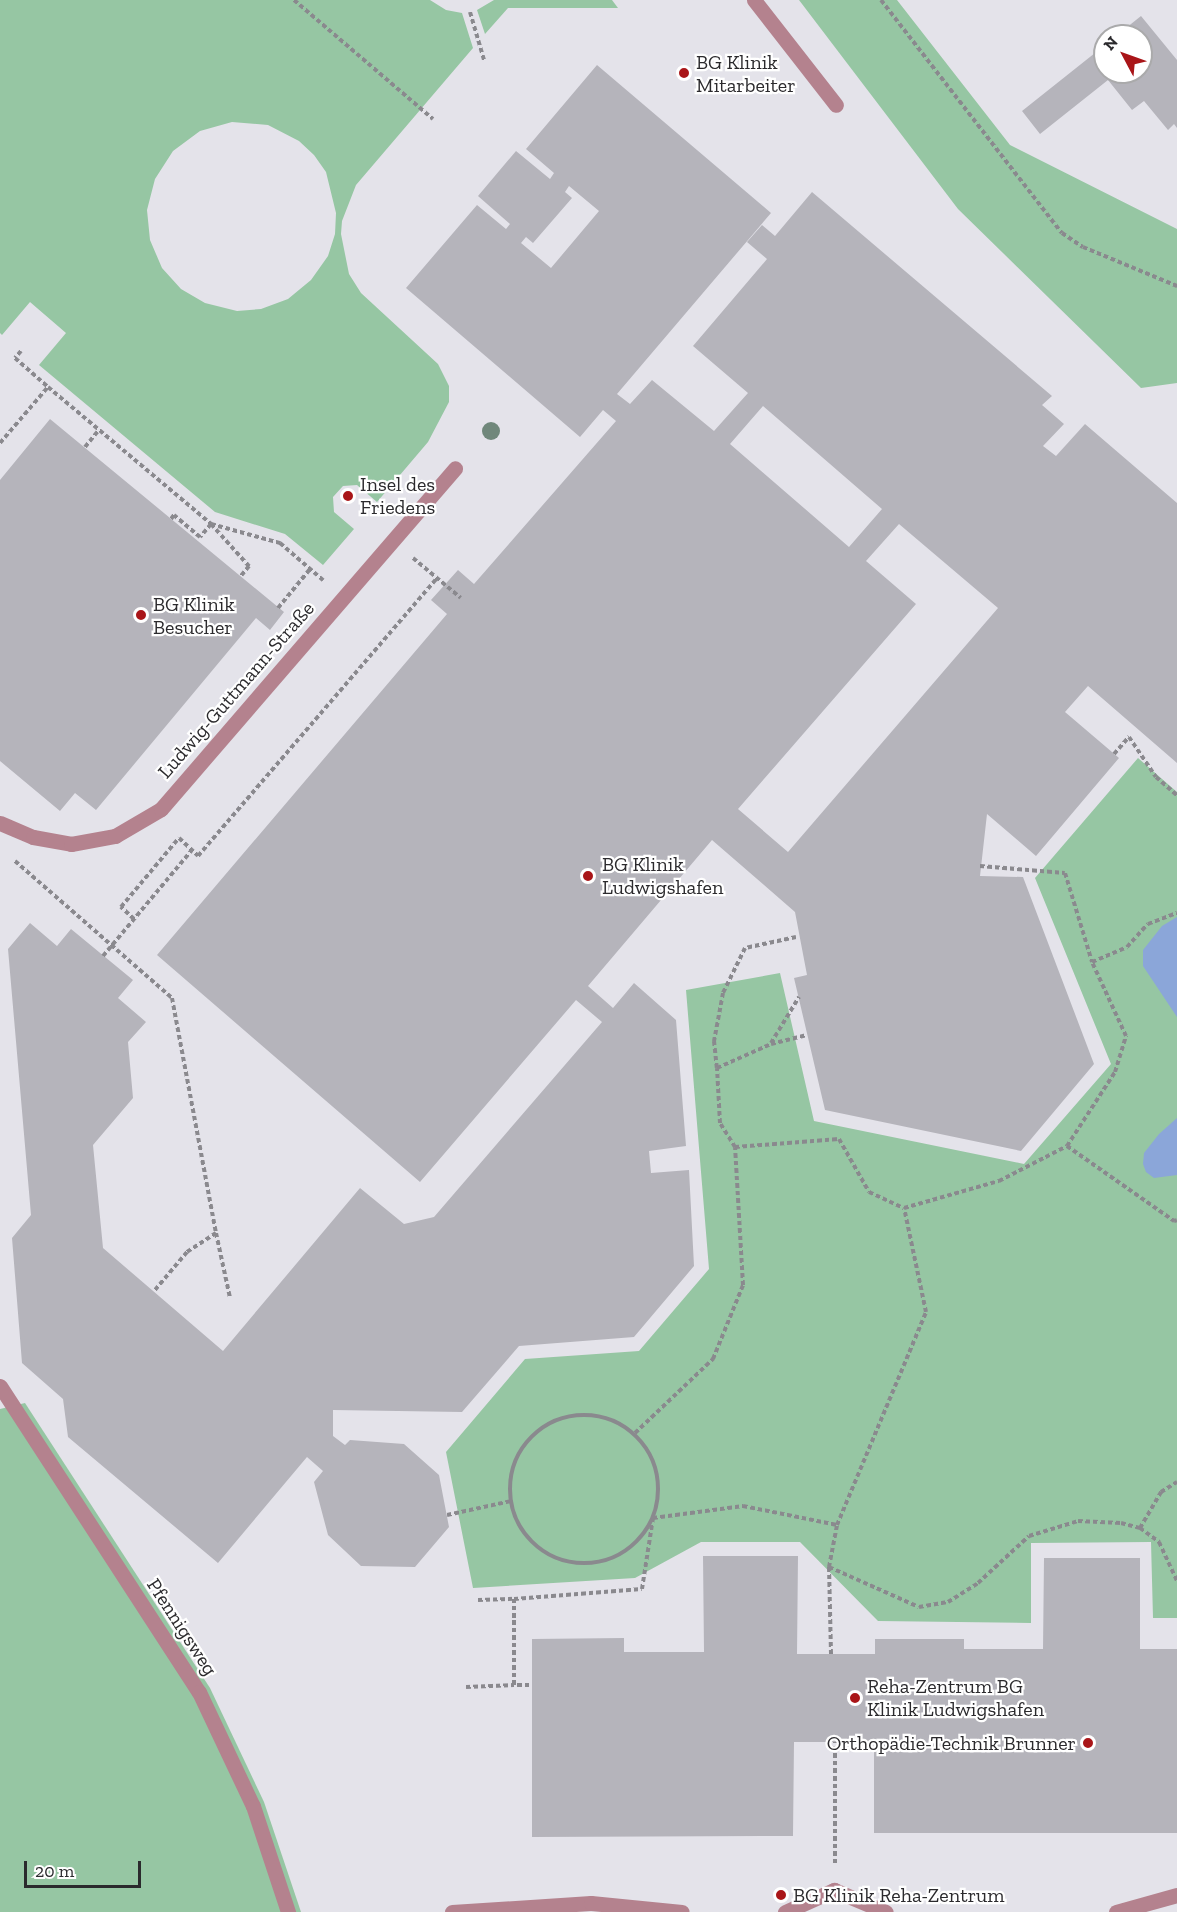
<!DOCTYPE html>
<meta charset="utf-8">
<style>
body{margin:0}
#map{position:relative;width:1177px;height:1912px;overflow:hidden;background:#e4e3ea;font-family:"Zilla Slab",serif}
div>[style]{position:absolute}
.green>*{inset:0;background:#96c6a3}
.water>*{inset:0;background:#8ba6d9}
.building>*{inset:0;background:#b5b4bb}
.path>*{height:4px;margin-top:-2px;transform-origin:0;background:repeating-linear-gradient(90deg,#8a898e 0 4.5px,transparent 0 7.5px)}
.path>.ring{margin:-2px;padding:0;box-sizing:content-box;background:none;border:4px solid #8a898e;border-radius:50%}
.service>*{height:15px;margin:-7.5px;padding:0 7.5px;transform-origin:7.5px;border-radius:7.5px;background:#b4828e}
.minor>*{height:15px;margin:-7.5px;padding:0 7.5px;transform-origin:7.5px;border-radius:7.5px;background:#b4828e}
.trees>*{width:18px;height:18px;margin:-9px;border-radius:50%;background:#70877b}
.dots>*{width:16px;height:16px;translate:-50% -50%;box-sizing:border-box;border:3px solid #fff;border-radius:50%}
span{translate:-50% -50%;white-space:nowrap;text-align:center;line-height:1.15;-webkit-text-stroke:4.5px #fff;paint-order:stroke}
.poi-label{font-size:20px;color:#2b2a2d}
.left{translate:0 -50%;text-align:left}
.right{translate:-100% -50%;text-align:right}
.street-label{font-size:20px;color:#2b2a2d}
.north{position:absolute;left:1093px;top:24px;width:60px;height:60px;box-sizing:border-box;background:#fff;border:2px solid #aaaaab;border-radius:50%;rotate:311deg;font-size:16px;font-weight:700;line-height:24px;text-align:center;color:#2b2a2d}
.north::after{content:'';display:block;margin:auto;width:21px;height:27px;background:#a91518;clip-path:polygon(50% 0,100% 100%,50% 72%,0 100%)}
.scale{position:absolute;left:24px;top:1861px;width:117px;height:27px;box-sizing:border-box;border:3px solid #2b2a2d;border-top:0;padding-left:8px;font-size:18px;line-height:21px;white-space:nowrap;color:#2b2a2d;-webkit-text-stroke:4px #fff;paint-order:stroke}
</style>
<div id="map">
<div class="green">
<i style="clip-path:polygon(evenodd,0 0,430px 0,446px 10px,462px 13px,473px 48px,356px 185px,342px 221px,341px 234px,349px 274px,361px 293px,438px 364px,449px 386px,449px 402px,428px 442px,377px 502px,357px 485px,343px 486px,333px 497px,334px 512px,354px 529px,323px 565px,285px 534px,215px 512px,39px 365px,66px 333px,30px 302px,2px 335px,0 333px,0 0,232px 122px,268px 125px,299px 141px,314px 155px,326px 172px,336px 213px,335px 234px,328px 256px,311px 280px,288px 299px,261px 309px,237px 311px,205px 303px,181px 289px,162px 268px,150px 240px,147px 210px,155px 179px,173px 151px,200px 131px,232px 122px)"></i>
<i style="clip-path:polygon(494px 0,612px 0,618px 8px,508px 8px,485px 34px,477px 10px)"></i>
<i style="clip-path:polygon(799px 0,897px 0,1010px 145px,1177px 229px,1177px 383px,1141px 388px,958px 209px)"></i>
<i style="clip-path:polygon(1138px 758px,1177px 792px,1177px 1618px,1153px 1618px,1151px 1542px,1031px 1543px,1031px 1623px,878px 1621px,800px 1542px,701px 1542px,635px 1578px,473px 1588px,446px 1452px,525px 1359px,639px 1351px,709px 1269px,686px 990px,780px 973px,814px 1121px,1024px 1164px,1111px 1064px,1035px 878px)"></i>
<i style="clip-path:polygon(25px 1403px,210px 1688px,264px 1802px,301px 1912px,0 1912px,0 1409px)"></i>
</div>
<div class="water">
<i style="clip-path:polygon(1177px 917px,1177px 1017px,1143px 966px,1143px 950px,1162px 926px)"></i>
<i style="clip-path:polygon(1177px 1118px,1177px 1175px,1154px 1178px,1146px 1172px,1143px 1164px,1144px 1153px,1159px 1134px)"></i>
</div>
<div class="building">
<i style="clip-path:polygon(1141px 16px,1177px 60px,1177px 128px,1174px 124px,1168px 130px,1144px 101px,1132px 110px,1108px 80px,1040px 134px,1022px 111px,1105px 45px,1105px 72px,1141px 72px,1141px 36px,1116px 36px)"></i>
<i style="clip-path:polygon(evenodd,597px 65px,771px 213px,617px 394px,630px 404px,652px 380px,714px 431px,748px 393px,693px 346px,767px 259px,747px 242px,762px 225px,775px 236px,812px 192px,1052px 396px,1042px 405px,1064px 424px,1043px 446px,1056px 456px,1085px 424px,1177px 503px,1177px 763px,1088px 686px,1065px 712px,1119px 758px,1036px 856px,987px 814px,980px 876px,1023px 877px,1094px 1064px,1021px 1151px,825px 1110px,794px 978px,807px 975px,795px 912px,712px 840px,588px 986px,613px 1008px,634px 983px,676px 1020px,686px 1146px,649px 1151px,651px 1173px,689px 1170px,694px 1266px,634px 1337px,519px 1346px,462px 1412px,333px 1410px,333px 1436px,345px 1445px,350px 1440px,404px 1444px,439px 1475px,449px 1527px,415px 1567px,361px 1566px,328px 1535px,314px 1482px,323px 1471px,307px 1457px,218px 1563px,68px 1437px,63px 1399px,22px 1363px,12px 1238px,31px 1215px,8px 949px,30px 923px,57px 946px,71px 929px,133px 980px,118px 998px,146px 1022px,128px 1042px,133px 1098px,93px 1145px,103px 1248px,223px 1351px,360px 1188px,404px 1224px,434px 1217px,602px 1022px,576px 1000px,420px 1182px,157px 955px,447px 614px,431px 600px,458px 570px,474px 584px,616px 421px,603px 410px,580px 437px,406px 288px,477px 205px,506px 229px,510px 224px,478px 196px,516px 151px,550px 179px,554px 173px,526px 149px,597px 65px,569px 186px,599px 211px,551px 268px,521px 243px,526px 237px,533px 243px,572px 198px,565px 192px,569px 186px,597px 65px,763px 406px,882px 509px,849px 547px,730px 444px,763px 406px,597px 65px,899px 524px,998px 608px,788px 852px,738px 809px,916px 604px,866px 561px,899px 524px)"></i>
<i style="clip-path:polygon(50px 419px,284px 612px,270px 630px,256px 618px,96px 810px,75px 793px,60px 811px,0 761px,0 480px)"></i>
<i style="clip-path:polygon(703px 1556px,798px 1556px,797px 1654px,875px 1654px,875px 1639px,964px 1639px,964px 1649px,1043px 1649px,1044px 1558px,1140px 1558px,1140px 1649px,1177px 1649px,1177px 1833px,874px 1833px,874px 1742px,794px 1742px,793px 1836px,532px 1837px,532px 1639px,624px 1638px,624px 1652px,704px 1652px)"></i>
</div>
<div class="path">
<i style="left:294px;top:0;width:183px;rotate:40.6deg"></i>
<i style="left:881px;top:0;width:295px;rotate:52.2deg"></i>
<i style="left:1062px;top:233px;width:25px;rotate:34deg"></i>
<i style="left:1083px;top:247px;width:102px;rotate:22.5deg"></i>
<i style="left:470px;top:12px;width:50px;rotate:73.7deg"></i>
<i style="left:21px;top:351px;width:9px;rotate:131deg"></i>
<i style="left:15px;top:358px;width:44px;rotate:41.3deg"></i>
<i style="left:0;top:443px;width:74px;rotate:-49.4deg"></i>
<i style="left:48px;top:387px;width:213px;rotate:40deg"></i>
<i style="left:211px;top:524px;width:17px;rotate:130deg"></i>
<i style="left:200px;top:537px;width:34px;rotate:-140deg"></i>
<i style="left:174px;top:515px;width:5px;rotate:127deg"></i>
<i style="left:85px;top:447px;width:22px;rotate:-51deg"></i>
<i style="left:211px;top:524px;width:72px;rotate:15.4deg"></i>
<i style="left:280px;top:543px;width:57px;rotate:40.7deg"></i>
<i style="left:211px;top:524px;width:57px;rotate:47.9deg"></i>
<i style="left:249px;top:566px;width:13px;rotate:129deg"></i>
<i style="left:413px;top:558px;width:62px;rotate:39.8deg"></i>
<i style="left:278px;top:608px;width:50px;rotate:-50.6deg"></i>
<i style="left:1114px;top:754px;width:23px;rotate:-49deg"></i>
<i style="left:1129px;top:737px;width:48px;rotate:56deg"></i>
<i style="left:1156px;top:777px;width:28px;rotate:41deg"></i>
<i style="left:15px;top:861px;width:208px;rotate:41.1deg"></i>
<i style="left:172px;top:998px;width:239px;rotate:79.4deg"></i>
<i style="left:216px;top:1233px;width:35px;rotate:147deg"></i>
<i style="left:187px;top:1252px;width:51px;rotate:130.2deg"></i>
<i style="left:980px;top:866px;width:85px;rotate:4.7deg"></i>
<i style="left:1065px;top:873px;width:93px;rotate:73.1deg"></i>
<i style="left:1092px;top:962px;width:38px;rotate:-23deg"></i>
<i style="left:1127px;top:947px;width:31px;rotate:-48deg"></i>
<i style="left:1148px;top:924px;width:31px;rotate:-21deg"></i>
<i style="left:134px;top:919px;width:18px;rotate:-137deg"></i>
<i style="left:121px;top:907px;width:90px;rotate:-50deg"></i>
<i style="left:179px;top:838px;width:26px;rotate:43deg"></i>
<i style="left:198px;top:856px;width:367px;rotate:-49.3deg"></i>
<i style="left:796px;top:937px;width:52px;rotate:167.8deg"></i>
<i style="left:745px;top:948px;width:50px;rotate:116.1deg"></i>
<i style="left:723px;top:993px;width:49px;rotate:100.6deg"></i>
<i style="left:714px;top:1041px;width:27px;rotate:84deg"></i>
<i style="left:717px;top:1068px;width:59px;rotate:-24deg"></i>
<i style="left:771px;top:1044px;width:36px;rotate:-14deg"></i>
<i style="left:103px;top:956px;width:138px;rotate:-50deg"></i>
<i style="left:771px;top:1043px;width:54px;rotate:-58.7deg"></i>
<i style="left:1067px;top:1146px;width:88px;rotate:-57deg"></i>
<i style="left:1115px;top:1072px;width:38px;rotate:-73deg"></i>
<i style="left:1126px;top:1036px;width:81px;rotate:-114.7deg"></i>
<i style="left:735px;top:1147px;width:104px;rotate:-4.4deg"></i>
<i style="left:839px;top:1139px;width:61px;rotate:60.5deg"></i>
<i style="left:869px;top:1192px;width:38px;rotate:25deg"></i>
<i style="left:904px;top:1208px;width:99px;rotate:-15.9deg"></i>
<i style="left:999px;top:1181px;width:76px;rotate:-27.2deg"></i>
<i style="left:1067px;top:1146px;width:131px;rotate:35deg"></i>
<i style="left:1174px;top:1221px;width:3px;rotate:-18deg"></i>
<i style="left:216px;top:1233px;width:66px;rotate:77.8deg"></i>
<i class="ring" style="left:510px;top:1415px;width:144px;height:144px"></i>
<i style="left:635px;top:1433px;width:108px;rotate:-43.5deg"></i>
<i style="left:713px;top:1359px;width:80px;rotate:-67.9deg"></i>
<i style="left:743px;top:1285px;width:138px;rotate:-93.3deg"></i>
<i style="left:735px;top:1147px;width:28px;rotate:-122deg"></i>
<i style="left:720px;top:1123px;width:55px;rotate:-93.1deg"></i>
<i style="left:447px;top:1515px;width:66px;rotate:-12.3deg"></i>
<i style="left:1140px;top:1528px;width:42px;rotate:-59.7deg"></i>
<i style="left:1161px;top:1492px;width:19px;rotate:-32deg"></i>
<i style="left:829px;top:1567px;width:98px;rotate:24deg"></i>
<i style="left:919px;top:1607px;width:29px;rotate:-10deg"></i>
<i style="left:948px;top:1602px;width:36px;rotate:-32deg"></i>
<i style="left:978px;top:1583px;width:69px;rotate:-42.7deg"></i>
<i style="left:1029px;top:1536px;width:51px;rotate:-17deg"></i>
<i style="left:1078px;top:1521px;width:43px;rotate:2.7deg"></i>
<i style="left:1121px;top:1523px;width:20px;rotate:15deg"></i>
<i style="left:1140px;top:1528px;width:24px;rotate:36deg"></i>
<i style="left:1159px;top:1542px;width:43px;rotate:65.2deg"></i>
<i style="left:478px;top:1600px;width:36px;rotate:-2deg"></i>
<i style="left:831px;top:1654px;width:87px;rotate:-91.3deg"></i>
<i style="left:829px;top:1567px;width:43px;rotate:-79.2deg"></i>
<i style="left:837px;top:1525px;width:231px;rotate:-67.3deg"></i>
<i style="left:926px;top:1312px;width:106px;rotate:-101.9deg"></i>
<i style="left:529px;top:1685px;width:15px;rotate:180deg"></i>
<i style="left:514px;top:1685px;width:86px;rotate:-90deg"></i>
<i style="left:514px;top:1599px;width:128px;rotate:-4.5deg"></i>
<i style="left:642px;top:1589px;width:72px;rotate:-81.2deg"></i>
<i style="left:653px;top:1518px;width:91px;rotate:-7.6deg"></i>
<i style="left:743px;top:1506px;width:96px;rotate:11.4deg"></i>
<i style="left:466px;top:1687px;width:48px;rotate:-2.4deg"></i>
<i style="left:835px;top:1863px;width:121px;rotate:-90deg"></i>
</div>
<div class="service">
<i style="left:754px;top:0;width:133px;rotate:52deg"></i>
<i style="left:0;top:1386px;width:365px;rotate:57deg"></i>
<i style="left:199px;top:1692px;width:126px;rotate:64.7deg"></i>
<i style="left:253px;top:1806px;width:112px;rotate:71.7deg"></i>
<i style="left:452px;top:1912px;width:139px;rotate:-3.7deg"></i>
<i style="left:591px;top:1903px;width:91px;rotate:5.6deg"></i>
<i style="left:785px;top:1912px;width:54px;rotate:-24.2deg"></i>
<i style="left:834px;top:1890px;width:56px;rotate:22.9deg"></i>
<i style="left:1116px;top:1912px;width:63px;rotate:-15.6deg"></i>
</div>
<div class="minor">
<i style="left:0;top:823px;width:36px;rotate:23deg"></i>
<i style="left:33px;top:837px;width:39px;rotate:10deg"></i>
<i style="left:71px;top:844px;width:45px;rotate:-10.3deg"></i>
<i style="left:115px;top:836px;width:53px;rotate:-30.4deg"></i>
<i style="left:161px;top:809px;width:450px;rotate:-49.2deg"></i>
</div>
<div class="trees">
<i style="left:491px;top:431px"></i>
</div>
<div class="dots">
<i style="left:684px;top:73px;background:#a91518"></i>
<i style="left:348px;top:496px;background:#a91518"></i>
<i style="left:141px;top:615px;background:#a91518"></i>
<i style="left:588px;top:876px;background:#a91518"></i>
<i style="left:855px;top:1698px;background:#a91518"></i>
<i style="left:1088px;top:1743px;background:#a91518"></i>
<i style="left:781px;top:1895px;background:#a91518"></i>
</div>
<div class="poi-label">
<span class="left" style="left:696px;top:74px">BG Klinik<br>Mitarbeiter</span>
<span class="left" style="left:360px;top:496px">Insel des<br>Friedens</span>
<span class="left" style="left:153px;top:616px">BG Klinik<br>Besucher</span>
<span class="left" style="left:602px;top:876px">BG Klinik<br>Ludwigshafen</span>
<span class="left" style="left:867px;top:1698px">Reha-Zentrum BG<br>Klinik Ludwigshafen</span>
<span class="right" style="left:1076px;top:1743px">Orthopädie-Technik Brunner</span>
<span class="left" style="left:793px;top:1895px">BG Klinik Reha-Zentrum</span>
</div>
<div class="street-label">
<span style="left:236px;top:690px;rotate:-49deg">Ludwig-Guttmann-Straße</span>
<span style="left:182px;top:1627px;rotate:57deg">Pfennigsweg</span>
</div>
<div class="north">N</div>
<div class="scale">20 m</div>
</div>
